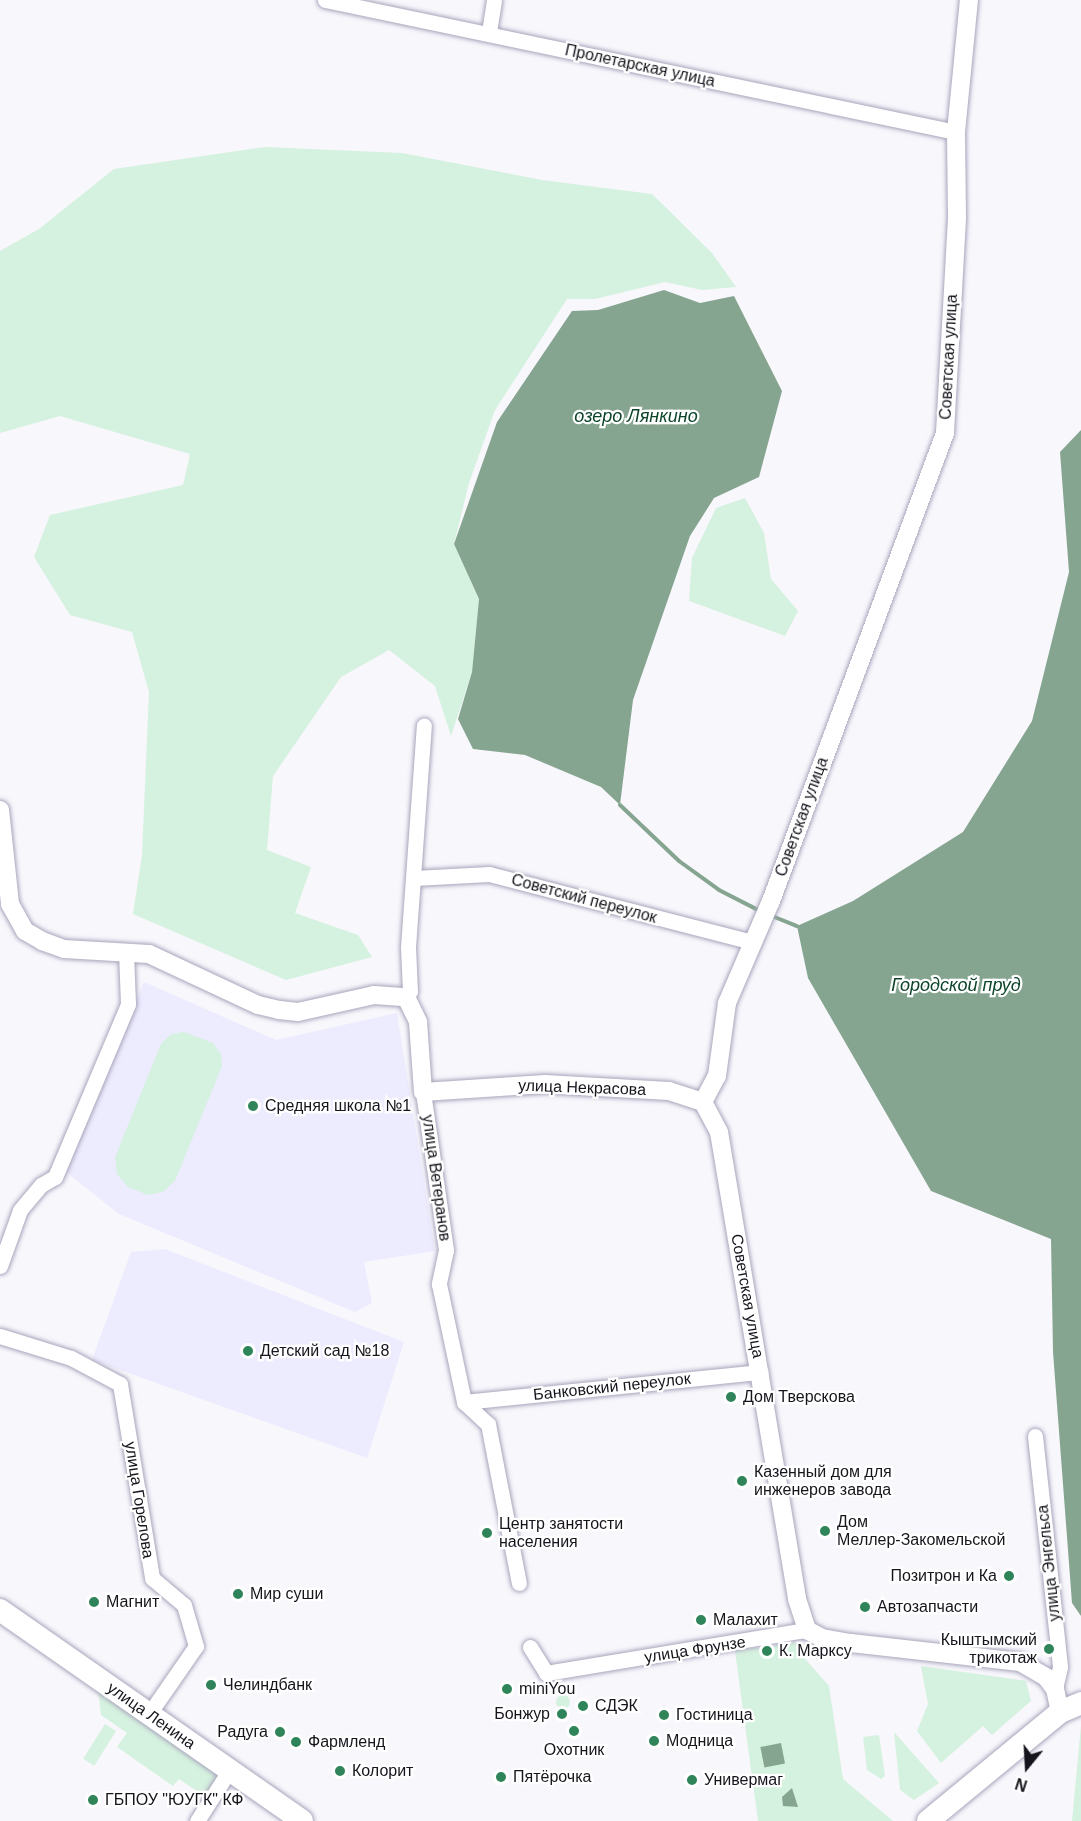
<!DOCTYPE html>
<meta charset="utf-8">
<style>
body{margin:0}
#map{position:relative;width:1081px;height:1821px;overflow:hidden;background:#f8f7fc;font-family:Arial,sans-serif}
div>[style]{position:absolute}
.built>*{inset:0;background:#edebfe}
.green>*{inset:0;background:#d5f1df;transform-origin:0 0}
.round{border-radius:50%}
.water>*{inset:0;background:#86a591;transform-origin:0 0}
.stream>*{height:4px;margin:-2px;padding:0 2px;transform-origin:2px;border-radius:2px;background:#86a591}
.roads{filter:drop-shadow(0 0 2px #a8a5bc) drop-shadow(0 0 2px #a8a5bc)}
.minor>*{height:15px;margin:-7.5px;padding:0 7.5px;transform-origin:7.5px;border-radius:7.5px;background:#fff}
.tertiary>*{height:18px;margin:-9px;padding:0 9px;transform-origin:9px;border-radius:9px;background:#fff}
.primary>*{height:22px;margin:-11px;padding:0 11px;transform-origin:11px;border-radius:11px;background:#fff}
.dots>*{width:16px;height:16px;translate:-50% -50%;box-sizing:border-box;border:3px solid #fff;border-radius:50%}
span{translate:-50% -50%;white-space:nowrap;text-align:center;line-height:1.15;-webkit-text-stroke:4.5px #fff;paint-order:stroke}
.street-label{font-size:16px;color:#16151d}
.poi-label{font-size:16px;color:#16151d}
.left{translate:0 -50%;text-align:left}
.right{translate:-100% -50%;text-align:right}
.water-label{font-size:18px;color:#0c452a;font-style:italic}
.north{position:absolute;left:997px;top:1737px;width:60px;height:60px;-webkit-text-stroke:4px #fff;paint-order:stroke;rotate:198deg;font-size:16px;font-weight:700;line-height:24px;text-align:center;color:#16151d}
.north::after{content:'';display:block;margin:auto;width:21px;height:27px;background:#16151d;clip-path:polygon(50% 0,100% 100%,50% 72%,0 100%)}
</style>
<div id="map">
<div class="built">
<i style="clip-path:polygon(144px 982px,276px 1040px,397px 1013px,435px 1251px,364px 1262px,372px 1303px,355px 1312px,119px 1214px,66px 1172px)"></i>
<i style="clip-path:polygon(165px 1249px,404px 1342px,367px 1458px,92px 1360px,131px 1252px)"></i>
</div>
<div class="green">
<i style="clip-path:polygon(265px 147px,402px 153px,542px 180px,652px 194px,712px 253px,736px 287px,702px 290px,665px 282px,595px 299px,567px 299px,495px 410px,469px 483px,454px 544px,479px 599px,472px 672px,451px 736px,435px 686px,389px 650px,341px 677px,273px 776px,267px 850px,311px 867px,295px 913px,358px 935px,372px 957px,286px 980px,133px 914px,142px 855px,149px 692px,132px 632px,70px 615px,34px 557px,50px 515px,183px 485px,190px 454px,60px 416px,0 433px,0 251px,39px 229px,114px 169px)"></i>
<i style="clip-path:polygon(745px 498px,764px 533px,771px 579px,798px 611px,785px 636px,689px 601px,692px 558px,716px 508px)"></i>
<i style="clip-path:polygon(184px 1032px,213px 1043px,221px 1054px,222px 1066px,175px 1181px,163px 1192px,148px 1195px,128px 1187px,117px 1174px,115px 1157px,161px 1044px,171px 1034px)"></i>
<i style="clip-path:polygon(798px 1642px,799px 1652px,829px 1686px,843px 1779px,893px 1821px,758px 1821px,735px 1651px)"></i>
<i style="clip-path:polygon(921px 1666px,1026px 1681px,1031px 1701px,992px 1735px,983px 1726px,941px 1763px,917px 1731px,928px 1704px)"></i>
<i style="clip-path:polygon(98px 1688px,214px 1770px,217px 1780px,207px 1798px,179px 1779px,173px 1786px,117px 1747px,127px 1733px,101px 1715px)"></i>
<i class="round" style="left:556px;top:1695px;width:14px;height:14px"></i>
<i style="left:105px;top:1724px;width:13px;height:41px;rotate:32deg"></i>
<i style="clip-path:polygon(1081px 1726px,1081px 1821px,1072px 1821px)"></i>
<i style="clip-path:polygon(894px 1732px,939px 1783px,914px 1800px,900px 1790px)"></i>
<i style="clip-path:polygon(879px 1735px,885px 1776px,881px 1779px,867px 1770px,863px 1737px)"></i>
</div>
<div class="water">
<i style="clip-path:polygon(664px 290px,700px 303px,734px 296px,782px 391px,759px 477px,714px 498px,690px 536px,633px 700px,620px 805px,601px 787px,525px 755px,473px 749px,458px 719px,472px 672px,479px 599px,454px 544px,497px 422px,572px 311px,598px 310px)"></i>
<i style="clip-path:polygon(1081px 430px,1081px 1616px,1072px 1603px,1053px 1352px,1051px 1239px,931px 1191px,808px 978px,797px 926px,853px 901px,963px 832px,1032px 721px,1069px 572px,1060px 452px)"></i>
<i style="left:781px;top:1743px;width:21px;height:21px;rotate:79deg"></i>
<i style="clip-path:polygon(792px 1788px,798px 1807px,783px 1806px,782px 1797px)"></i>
</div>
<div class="stream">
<i style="left:620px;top:805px;width:81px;rotate:43.5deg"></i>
<i style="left:679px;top:861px;width:49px;rotate:35.9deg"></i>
<i style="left:719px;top:890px;width:48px;rotate:27.1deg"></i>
<i style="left:772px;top:916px;width:27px;rotate:22deg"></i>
</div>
<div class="roads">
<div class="minor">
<i style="left:325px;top:0;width:645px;rotate:11.82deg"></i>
<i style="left:489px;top:32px;width:32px;rotate:-81deg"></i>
<i style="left:414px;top:878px;width:75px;rotate:-3.1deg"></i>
<i style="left:489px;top:874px;width:272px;rotate:14.5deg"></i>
<i style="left:406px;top:997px;width:7px;rotate:-56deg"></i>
<i style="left:410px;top:991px;width:44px;rotate:-92.6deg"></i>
<i style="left:408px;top:947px;width:222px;rotate:-85.9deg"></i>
<i style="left:423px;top:1092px;width:160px;rotate:81.7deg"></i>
<i style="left:446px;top:1250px;width:35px;rotate:102deg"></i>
<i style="left:439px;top:1284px;width:121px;rotate:78deg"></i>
<i style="left:464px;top:1402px;width:33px;rotate:43deg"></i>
<i style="left:488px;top:1424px;width:162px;rotate:79deg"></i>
<i style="left:0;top:1266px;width:59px;rotate:-70.3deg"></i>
<i style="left:20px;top:1210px;width:33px;rotate:-50deg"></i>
<i style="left:41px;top:1185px;width:16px;rotate:-30deg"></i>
<i style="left:55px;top:1177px;width:188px;rotate:-67.1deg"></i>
<i style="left:128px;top:1004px;width:51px;rotate:-92.2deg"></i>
<i style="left:0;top:1336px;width:74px;rotate:17.2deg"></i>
<i style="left:71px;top:1358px;width:55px;rotate:28deg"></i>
<i style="left:120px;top:1384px;width:197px;rotate:80.6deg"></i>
<i style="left:152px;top:1578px;width:42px;rotate:40.2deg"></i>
<i style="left:184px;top:1605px;width:43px;rotate:73.7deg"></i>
<i style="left:196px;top:1646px;width:83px;rotate:124.7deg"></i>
<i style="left:464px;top:1402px;width:298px;rotate:-5.8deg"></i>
<i style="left:1035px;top:1436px;width:232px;rotate:83.8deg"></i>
<i style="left:1060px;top:1667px;width:23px;rotate:103deg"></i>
<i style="left:530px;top:1647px;width:31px;rotate:58deg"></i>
<i style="left:546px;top:1673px;width:265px;rotate:-9.4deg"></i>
<i style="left:197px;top:1821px;width:59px;rotate:-57.4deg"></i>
</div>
<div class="tertiary">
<i style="left:0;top:810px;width:95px;rotate:83.9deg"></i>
<i style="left:10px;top:904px;width:31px;rotate:61deg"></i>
<i style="left:25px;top:931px;width:20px;rotate:30deg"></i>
<i style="left:42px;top:941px;width:23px;rotate:20deg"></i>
<i style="left:64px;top:949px;width:85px;rotate:3.4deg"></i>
<i style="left:149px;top:954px;width:120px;rotate:25.1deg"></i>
<i style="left:258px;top:1005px;width:22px;rotate:13deg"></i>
<i style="left:279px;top:1010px;width:19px;rotate:6deg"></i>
<i style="left:298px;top:1012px;width:78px;rotate:-12.6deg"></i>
<i style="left:374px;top:995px;width:32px;rotate:4deg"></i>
<i style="left:406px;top:997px;width:28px;rotate:64deg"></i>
<i style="left:418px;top:1022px;width:70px;rotate:85.9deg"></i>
<i style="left:423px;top:1092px;width:122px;rotate:-3.8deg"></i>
<i style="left:545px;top:1084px;width:124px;rotate:3.2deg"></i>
<i style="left:669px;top:1091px;width:36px;rotate:18deg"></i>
<i style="left:703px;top:1102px;width:30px;rotate:-62deg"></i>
<i style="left:717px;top:1076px;width:74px;rotate:-82.2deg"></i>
<i style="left:727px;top:1003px;width:111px;rotate:-66.7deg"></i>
<i style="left:771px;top:901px;width:499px;rotate:-69.6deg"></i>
<i style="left:945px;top:433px;width:217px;rotate:-86.8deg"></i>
<i style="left:957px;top:216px;width:84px;rotate:-90.7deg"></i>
<i style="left:956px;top:132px;width:133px;rotate:-84.4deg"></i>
<i style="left:703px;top:1102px;width:34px;rotate:62deg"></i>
<i style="left:719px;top:1132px;width:473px;rotate:80.5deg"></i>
<i style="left:797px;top:1599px;width:33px;rotate:72deg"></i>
<i style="left:807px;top:1630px;width:17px;rotate:28deg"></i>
<i style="left:822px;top:1638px;width:29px;rotate:10deg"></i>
<i style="left:851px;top:1643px;width:170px;rotate:6.4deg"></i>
<i style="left:1020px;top:1662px;width:30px;rotate:30deg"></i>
<i style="left:1046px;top:1677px;width:15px;rotate:53deg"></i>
<i style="left:1055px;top:1689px;width:24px;rotate:78deg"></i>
</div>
<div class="primary">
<i style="left:0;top:1610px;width:368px;rotate:34.9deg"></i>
<i style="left:928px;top:1821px;width:171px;rotate:-39.5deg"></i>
<i style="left:1060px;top:1712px;width:23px;rotate:-23deg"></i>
</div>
</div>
<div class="dots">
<i style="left:253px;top:1106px;background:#2f8559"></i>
<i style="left:248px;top:1351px;background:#2f8559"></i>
<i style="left:731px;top:1397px;background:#2f8559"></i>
<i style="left:742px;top:1481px;background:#2f8559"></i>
<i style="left:825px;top:1531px;background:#2f8559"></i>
<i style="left:487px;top:1533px;background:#2f8559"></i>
<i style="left:1009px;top:1576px;background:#2f8559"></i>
<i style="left:238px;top:1594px;background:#2f8559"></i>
<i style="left:94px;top:1602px;background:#2f8559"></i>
<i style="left:865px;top:1607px;background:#2f8559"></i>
<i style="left:701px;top:1620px;background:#2f8559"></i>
<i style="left:1049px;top:1649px;background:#2f8559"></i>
<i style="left:767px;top:1651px;background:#2f8559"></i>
<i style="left:211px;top:1685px;background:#2f8559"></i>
<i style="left:507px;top:1689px;background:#2f8559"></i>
<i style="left:583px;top:1706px;background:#2f8559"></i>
<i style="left:562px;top:1714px;background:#2f8559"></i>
<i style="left:664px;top:1715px;background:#2f8559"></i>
<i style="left:574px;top:1731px;background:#2f8559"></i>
<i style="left:280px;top:1732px;background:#2f8559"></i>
<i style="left:654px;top:1741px;background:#2f8559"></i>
<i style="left:296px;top:1742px;background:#2f8559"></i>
<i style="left:340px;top:1771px;background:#2f8559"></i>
<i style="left:501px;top:1777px;background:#2f8559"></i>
<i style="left:692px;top:1780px;background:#2f8559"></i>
<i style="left:93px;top:1800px;background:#2f8559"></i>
</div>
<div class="street-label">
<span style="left:640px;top:66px;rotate:12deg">Пролетарская улица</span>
<span style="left:949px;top:357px;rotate:-87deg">Советская улица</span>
<span style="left:802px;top:817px;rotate:-70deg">Советская улица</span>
<span style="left:584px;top:899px;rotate:15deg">Советский переулок</span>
<span style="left:582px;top:1088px;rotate:2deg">улица Некрасова</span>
<span style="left:436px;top:1178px;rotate:82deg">улица Ветеранов</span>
<span style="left:747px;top:1296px;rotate:80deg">Советская улица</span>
<span style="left:612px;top:1387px;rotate:-6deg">Банковский переулок</span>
<span style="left:139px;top:1500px;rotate:81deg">улица Горелова</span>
<span style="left:1049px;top:1563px;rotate:-96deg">улица Энгельса</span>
<span style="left:695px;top:1650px;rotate:-9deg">улица Фрунзе</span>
<span style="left:151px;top:1716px;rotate:35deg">улица Ленина</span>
</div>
<div class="poi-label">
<span class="left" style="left:265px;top:1106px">Средняя школа №1</span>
<span class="left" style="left:260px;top:1351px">Детский сад №18</span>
<span class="left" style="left:743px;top:1397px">Дом Тверскова</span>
<span class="left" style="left:754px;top:1481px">Казенный дом для<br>инженеров завода</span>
<span class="left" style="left:837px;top:1531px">Дом<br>Меллер-Закомельской</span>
<span class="left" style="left:499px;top:1533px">Центр занятости<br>населения</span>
<span class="right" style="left:997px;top:1576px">Позитрон и Ка</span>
<span class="left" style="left:250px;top:1594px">Мир суши</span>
<span class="left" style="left:106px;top:1602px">Магнит</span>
<span class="left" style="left:877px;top:1607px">Автозапчасти</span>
<span class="left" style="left:713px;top:1620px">Малахит</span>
<span class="right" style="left:1037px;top:1649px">Кыштымский<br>трикотаж</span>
<span class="left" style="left:779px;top:1651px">К. Марксу</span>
<span class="left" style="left:223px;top:1685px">Челиндбанк</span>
<span class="left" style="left:519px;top:1689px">miniYou</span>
<span class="left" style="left:595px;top:1706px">СДЭК</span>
<span class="right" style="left:550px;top:1714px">Бонжур</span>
<span class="left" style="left:676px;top:1715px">Гостиница</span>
<span class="right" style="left:268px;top:1732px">Радуга</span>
<span class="left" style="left:666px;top:1741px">Модница</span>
<span class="left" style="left:308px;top:1742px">Фармленд</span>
<span style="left:574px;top:1750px">Охотник</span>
<span class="left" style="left:352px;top:1771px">Колорит</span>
<span class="left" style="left:513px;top:1777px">Пятёрочка</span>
<span class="left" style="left:704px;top:1780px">Универмаг</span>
<span class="left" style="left:105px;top:1800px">ГБПОУ "ЮУГК" КФ</span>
</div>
<div class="water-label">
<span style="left:636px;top:416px">озеро Лянкино</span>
<span style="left:956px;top:985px">Городской пруд</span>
</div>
<div class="north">N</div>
</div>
